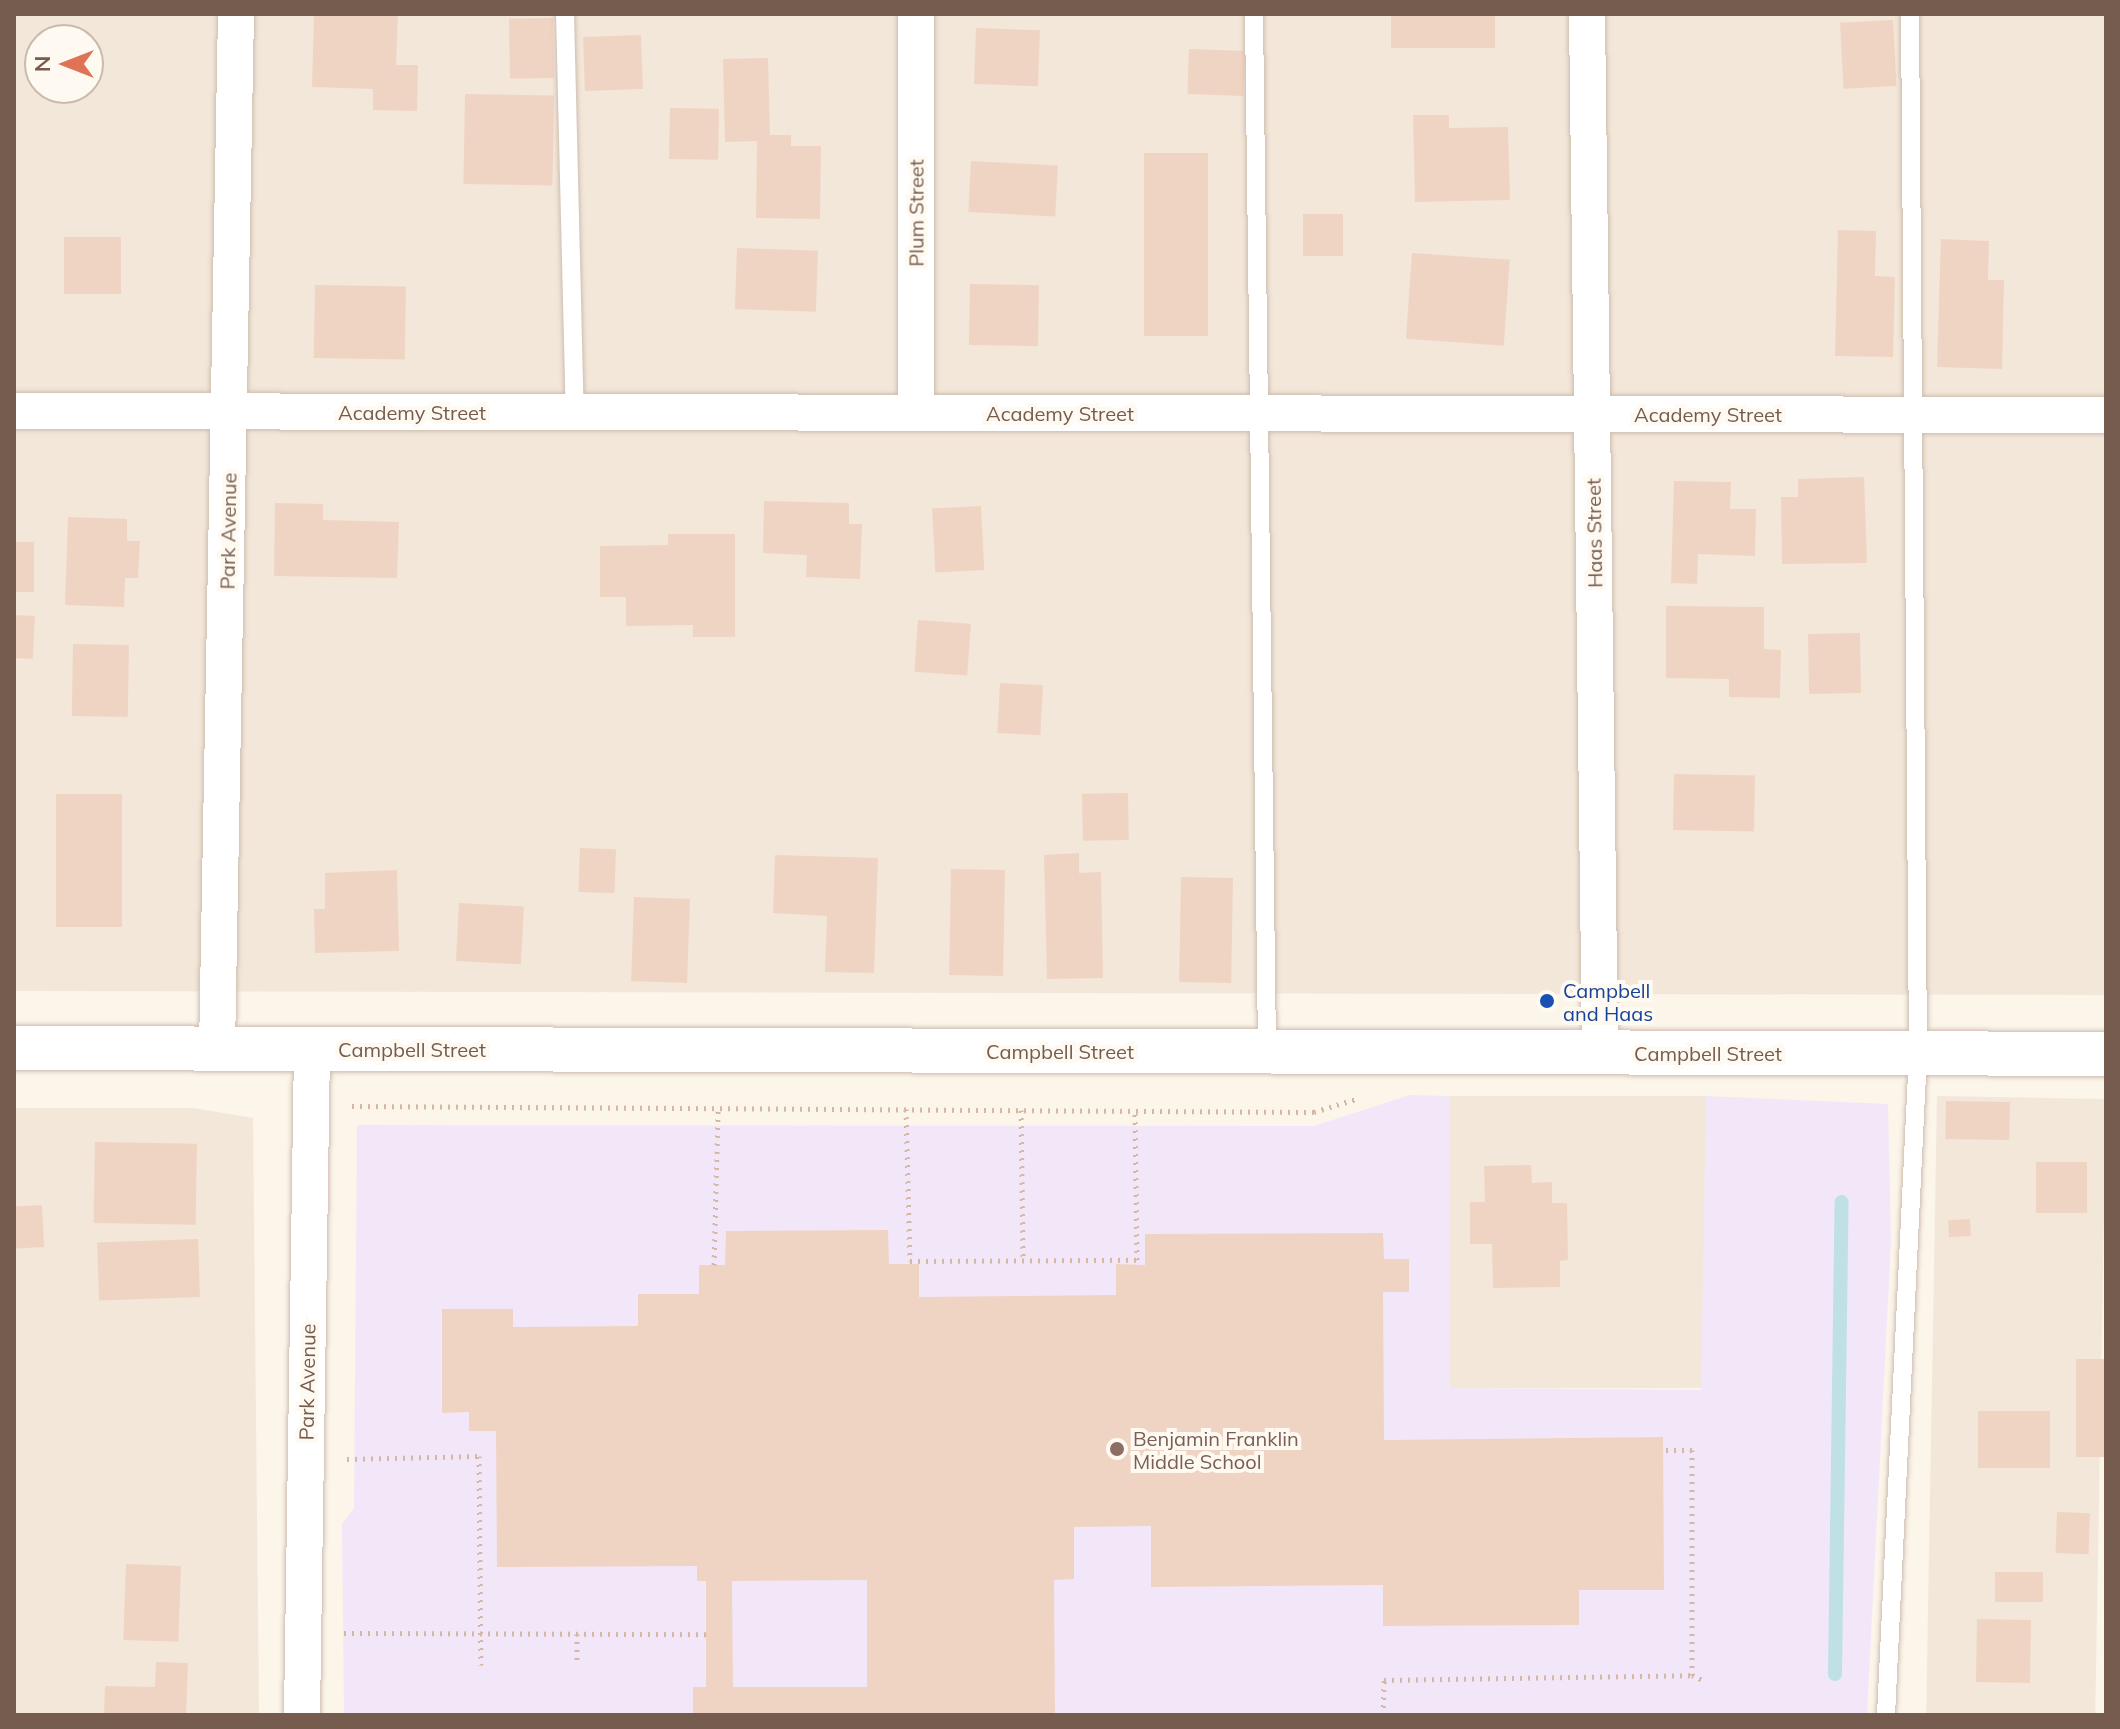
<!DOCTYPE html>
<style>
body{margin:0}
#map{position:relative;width:2120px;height:1729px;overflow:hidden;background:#fcf5ea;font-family:Mulish,sans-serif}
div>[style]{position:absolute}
.residential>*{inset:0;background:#f3e7d9;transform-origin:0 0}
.education>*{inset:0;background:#f2e7f9}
.stream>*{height:14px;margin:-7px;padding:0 7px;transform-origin:7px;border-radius:7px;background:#bfe0e5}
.building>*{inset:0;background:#f0d4c3;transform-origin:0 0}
.path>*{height:5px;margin-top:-2.5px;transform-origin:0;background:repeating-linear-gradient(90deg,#d6b7a5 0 2px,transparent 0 8px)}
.roads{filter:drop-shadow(0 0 2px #cebdb0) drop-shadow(0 0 2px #cebdb0)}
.service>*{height:18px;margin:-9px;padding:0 9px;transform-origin:9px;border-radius:9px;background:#fff}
.minor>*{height:36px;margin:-18px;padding:0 18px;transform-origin:18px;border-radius:18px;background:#fff}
.secondary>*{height:44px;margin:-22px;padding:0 22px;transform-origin:22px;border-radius:22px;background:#fff}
.dots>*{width:22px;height:22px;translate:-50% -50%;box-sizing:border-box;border:4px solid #fef9f1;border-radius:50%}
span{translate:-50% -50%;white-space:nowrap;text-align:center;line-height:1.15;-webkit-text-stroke:8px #fef9f1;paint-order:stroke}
.street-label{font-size:20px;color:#765c4e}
.transit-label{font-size:20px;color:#164399}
.left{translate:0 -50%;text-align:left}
.education-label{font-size:20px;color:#785e54}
.frame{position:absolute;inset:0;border:16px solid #765c4e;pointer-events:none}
.north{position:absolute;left:24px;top:24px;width:80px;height:80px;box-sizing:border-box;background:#fef9f1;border:2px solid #c8bab0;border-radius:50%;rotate:270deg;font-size:22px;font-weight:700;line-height:32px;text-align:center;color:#765c4e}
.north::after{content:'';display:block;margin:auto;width:28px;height:36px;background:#e07255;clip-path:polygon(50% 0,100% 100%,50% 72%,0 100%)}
</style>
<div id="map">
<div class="residential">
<i style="clip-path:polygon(evenodd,14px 14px,2106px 14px,2106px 995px,14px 991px,14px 14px,40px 40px,88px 40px,88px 88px,40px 88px,40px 40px)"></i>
<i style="left:1450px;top:1096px;width:256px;height:292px"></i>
<i style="left:1937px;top:1096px;width:169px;height:619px;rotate:1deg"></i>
<i style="clip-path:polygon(14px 1108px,193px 1108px,253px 1118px,259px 1715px,14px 1715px)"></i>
</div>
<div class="education">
<i style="clip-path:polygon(1410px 1095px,1450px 1096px,1450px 1388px,1701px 1390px,1706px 1096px,1888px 1104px,1891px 1241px,1867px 1715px,344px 1715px,342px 1524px,354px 1508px,357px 1125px,1314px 1126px)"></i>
</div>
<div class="stream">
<i style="left:1835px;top:1674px;width:472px;rotate:-89.2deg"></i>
</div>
<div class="building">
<i style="clip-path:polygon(314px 14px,398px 14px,396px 65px,418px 65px,417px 111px,373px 110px,373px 89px,312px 87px)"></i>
<i style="left:1391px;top:14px;width:104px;height:34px"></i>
<i style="left:553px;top:18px;width:60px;height:44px;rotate:89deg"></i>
<i style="left:1893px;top:20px;width:66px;height:53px;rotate:87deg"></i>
<i style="left:976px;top:28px;width:64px;height:56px;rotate:2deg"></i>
<i style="left:641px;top:35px;width:54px;height:58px;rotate:88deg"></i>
<i style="left:1189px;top:49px;width:56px;height:45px;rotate:2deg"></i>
<i style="clip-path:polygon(768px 58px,770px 135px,791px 135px,791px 146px,821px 146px,820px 219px,756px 218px,757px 141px,725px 142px,723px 59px)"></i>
<i style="left:465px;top:94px;width:89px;height:90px;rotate:1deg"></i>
<i style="left:670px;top:108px;width:49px;height:51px;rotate:1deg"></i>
<i style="clip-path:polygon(1413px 115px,1449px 115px,1449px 128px,1508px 127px,1510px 200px,1415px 202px)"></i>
<i style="left:1144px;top:153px;width:64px;height:183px"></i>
<i style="left:971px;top:161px;width:87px;height:51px;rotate:3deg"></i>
<i style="left:1303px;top:214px;width:40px;height:42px"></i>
<i style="clip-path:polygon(1838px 230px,1876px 231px,1875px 276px,1895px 277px,1893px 357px,1835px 356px)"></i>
<i style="left:64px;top:237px;width:57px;height:57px"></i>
<i style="clip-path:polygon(1941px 239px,1989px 241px,1988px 280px,2004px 280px,2002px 369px,1937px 367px)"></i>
<i style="left:737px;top:248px;width:81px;height:61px;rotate:2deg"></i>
<i style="left:1412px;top:253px;width:98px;height:86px;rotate:4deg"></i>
<i style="left:970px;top:284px;width:69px;height:61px;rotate:1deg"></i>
<i style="left:315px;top:285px;width:91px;height:73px;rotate:1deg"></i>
<i style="clip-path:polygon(1864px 477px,1867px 563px,1782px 564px,1781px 497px,1798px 497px,1798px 479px)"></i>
<i style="clip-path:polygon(1674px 481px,1731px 482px,1730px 509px,1756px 509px,1755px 556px,1698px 554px,1697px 584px,1671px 583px)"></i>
<i style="clip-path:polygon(764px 501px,849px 503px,849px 524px,862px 524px,860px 579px,806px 577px,807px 555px,763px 553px)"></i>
<i style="clip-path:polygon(275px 503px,323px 504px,323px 520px,399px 522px,397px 578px,274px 576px)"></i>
<i style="left:981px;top:506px;width:64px;height:49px;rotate:87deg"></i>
<i style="clip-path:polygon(68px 517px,127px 519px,127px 541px,140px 541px,138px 578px,125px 578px,124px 607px,65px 605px)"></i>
<i style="clip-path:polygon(668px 534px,735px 534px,735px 637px,693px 637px,693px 625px,626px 626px,626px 597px,600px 597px,600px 546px,668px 545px)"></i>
<i style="left:14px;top:542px;width:20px;height:50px"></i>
<i style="clip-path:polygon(1666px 606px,1764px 607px,1764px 649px,1781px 650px,1780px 698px,1729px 697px,1729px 679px,1666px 678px)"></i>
<i style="left:14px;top:615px;width:21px;height:43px;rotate:3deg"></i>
<i style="left:918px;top:620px;width:53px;height:52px;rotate:4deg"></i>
<i style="left:1860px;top:633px;width:60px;height:52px;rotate:89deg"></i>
<i style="left:73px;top:644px;width:56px;height:72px;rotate:1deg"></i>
<i style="left:1000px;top:683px;width:43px;height:50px;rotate:3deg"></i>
<i style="left:1674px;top:774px;width:81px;height:56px;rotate:1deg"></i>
<i style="left:1128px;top:793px;width:47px;height:46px;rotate:89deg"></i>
<i style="left:56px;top:794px;width:66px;height:133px"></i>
<i style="left:580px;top:848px;width:36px;height:44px;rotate:2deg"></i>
<i style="clip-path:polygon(1079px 853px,1079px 873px,1101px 872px,1103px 978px,1047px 979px,1044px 855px)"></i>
<i style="clip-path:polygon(775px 855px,878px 858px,874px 973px,825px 972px,827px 916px,773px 913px)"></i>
<i style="left:951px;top:869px;width:54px;height:106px;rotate:1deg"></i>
<i style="clip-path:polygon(397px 870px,399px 951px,315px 953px,314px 909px,325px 909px,325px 873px)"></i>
<i style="left:1181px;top:877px;width:52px;height:105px;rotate:1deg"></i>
<i style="left:634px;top:897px;width:56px;height:84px;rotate:2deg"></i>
<i style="left:459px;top:903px;width:65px;height:58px;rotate:3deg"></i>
<i style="left:1946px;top:1101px;width:64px;height:38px;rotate:1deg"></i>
<i style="left:95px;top:1142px;width:102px;height:81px;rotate:1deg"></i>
<i style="left:2036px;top:1162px;width:51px;height:51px"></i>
<i style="clip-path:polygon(1531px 1165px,1532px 1183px,1552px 1182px,1552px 1203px,1567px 1203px,1568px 1260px,1560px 1261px,1560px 1287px,1493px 1288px,1492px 1244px,1470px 1244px,1470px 1202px,1485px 1202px,1484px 1166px)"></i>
<i style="left:42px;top:1205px;width:42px;height:28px;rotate:87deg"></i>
<i style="left:1970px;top:1219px;width:17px;height:22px;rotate:87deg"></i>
<i style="clip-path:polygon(evenodd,888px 1230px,889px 1264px,919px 1264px,919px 1297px,1116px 1295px,1116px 1264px,1145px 1265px,1145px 1234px,1383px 1233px,1384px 1259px,1409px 1259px,1409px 1292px,1383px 1292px,1384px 1440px,1663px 1437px,1664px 1590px,1579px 1590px,1579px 1625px,1383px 1626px,1383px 1585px,1151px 1587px,1151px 1526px,1074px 1527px,1074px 1579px,1054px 1580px,1055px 1715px,693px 1715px,693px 1687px,706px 1687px,706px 1581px,697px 1581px,697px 1566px,497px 1567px,496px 1431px,469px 1431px,469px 1412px,442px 1413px,442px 1309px,513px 1309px,513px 1327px,638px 1326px,638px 1294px,699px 1294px,699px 1265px,725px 1265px,726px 1231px,888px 1230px,867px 1580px,867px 1687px,733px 1687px,732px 1581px,867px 1580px)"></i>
<i style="left:198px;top:1239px;width:58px;height:101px;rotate:88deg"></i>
<i style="left:2076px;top:1359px;width:30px;height:98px"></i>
<i style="left:1978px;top:1411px;width:72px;height:57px"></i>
<i style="left:2057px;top:1512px;width:33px;height:41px;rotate:2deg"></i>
<i style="left:126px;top:1564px;width:55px;height:76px;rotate:2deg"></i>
<i style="left:1995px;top:1572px;width:48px;height:30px"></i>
<i style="left:1977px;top:1619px;width:54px;height:63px;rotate:1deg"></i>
<i style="clip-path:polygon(156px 1662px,188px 1663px,186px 1715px,104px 1715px,105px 1686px,155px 1687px)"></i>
</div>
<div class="path">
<i style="left:352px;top:1106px;width:962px;rotate:0.36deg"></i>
<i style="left:1314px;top:1112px;width:44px;rotate:-17.2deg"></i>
<i style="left:906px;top:1109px;width:152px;rotate:88.5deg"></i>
<i style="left:910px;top:1261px;width:227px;rotate:-0.3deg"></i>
<i style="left:1137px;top:1260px;width:148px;rotate:-90.8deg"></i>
<i style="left:1021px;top:1110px;width:150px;rotate:89.2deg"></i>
<i style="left:714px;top:1265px;width:157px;rotate:-88.5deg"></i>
<i style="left:347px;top:1459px;width:132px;rotate:-1.3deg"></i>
<i style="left:479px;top:1456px;width:209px;rotate:89.5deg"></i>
<i style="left:344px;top:1633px;width:362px;rotate:0.2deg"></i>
<i style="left:577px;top:1634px;width:27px;rotate:90deg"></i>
<i style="left:1692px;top:1675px;width:14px;rotate:25deg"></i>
<i style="left:1383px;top:1715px;width:35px;rotate:-88deg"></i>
<i style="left:1384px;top:1680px;width:308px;rotate:-0.9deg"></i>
<i style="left:1692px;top:1675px;width:225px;rotate:-90deg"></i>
<i style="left:1692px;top:1450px;width:29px;rotate:180deg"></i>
</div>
<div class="roads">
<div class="service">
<i style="left:565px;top:14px;width:398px;rotate:88.6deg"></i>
<i style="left:1254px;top:14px;width:1037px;rotate:89.28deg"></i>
<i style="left:1886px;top:1715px;width:663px;rotate:-87.23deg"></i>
<i style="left:1918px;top:1053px;width:1039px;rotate:-90.44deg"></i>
</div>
<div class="minor">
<i style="left:916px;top:14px;width:398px;rotate:90deg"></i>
<i style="left:1587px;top:14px;width:1039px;rotate:89.28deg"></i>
<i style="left:14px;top:411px;width:2092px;rotate:0.11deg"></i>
<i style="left:217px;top:1049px;width:1035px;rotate:-88.95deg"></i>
<i style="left:302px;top:1715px;width:666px;rotate:-89.14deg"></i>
</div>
<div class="secondary">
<i style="left:14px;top:1048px;width:2092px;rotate:0.16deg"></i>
</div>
</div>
<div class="dots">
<i style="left:1547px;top:1001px;background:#1a4fb4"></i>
<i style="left:1117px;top:1449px;background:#8d6e63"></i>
</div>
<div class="street-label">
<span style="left:916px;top:213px;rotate:-90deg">Plum Street</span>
<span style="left:412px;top:412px">Academy Street</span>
<span style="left:1060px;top:413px">Academy Street</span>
<span style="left:1708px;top:414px">Academy Street</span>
<span style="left:228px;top:531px;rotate:-89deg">Park Avenue</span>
<span style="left:1594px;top:533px;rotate:-91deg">Haas Street</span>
<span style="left:412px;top:1049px">Campbell Street</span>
<span style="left:1060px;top:1051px">Campbell Street</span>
<span style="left:1708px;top:1053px">Campbell Street</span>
<span style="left:307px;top:1382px;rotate:-89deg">Park Avenue</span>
</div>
<div class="transit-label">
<span class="left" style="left:1563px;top:1002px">Campbell<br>and Haas</span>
</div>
<div class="education-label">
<span class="left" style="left:1133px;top:1450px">Benjamin Franklin<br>Middle School</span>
</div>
<div class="frame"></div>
<div class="north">N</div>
</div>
